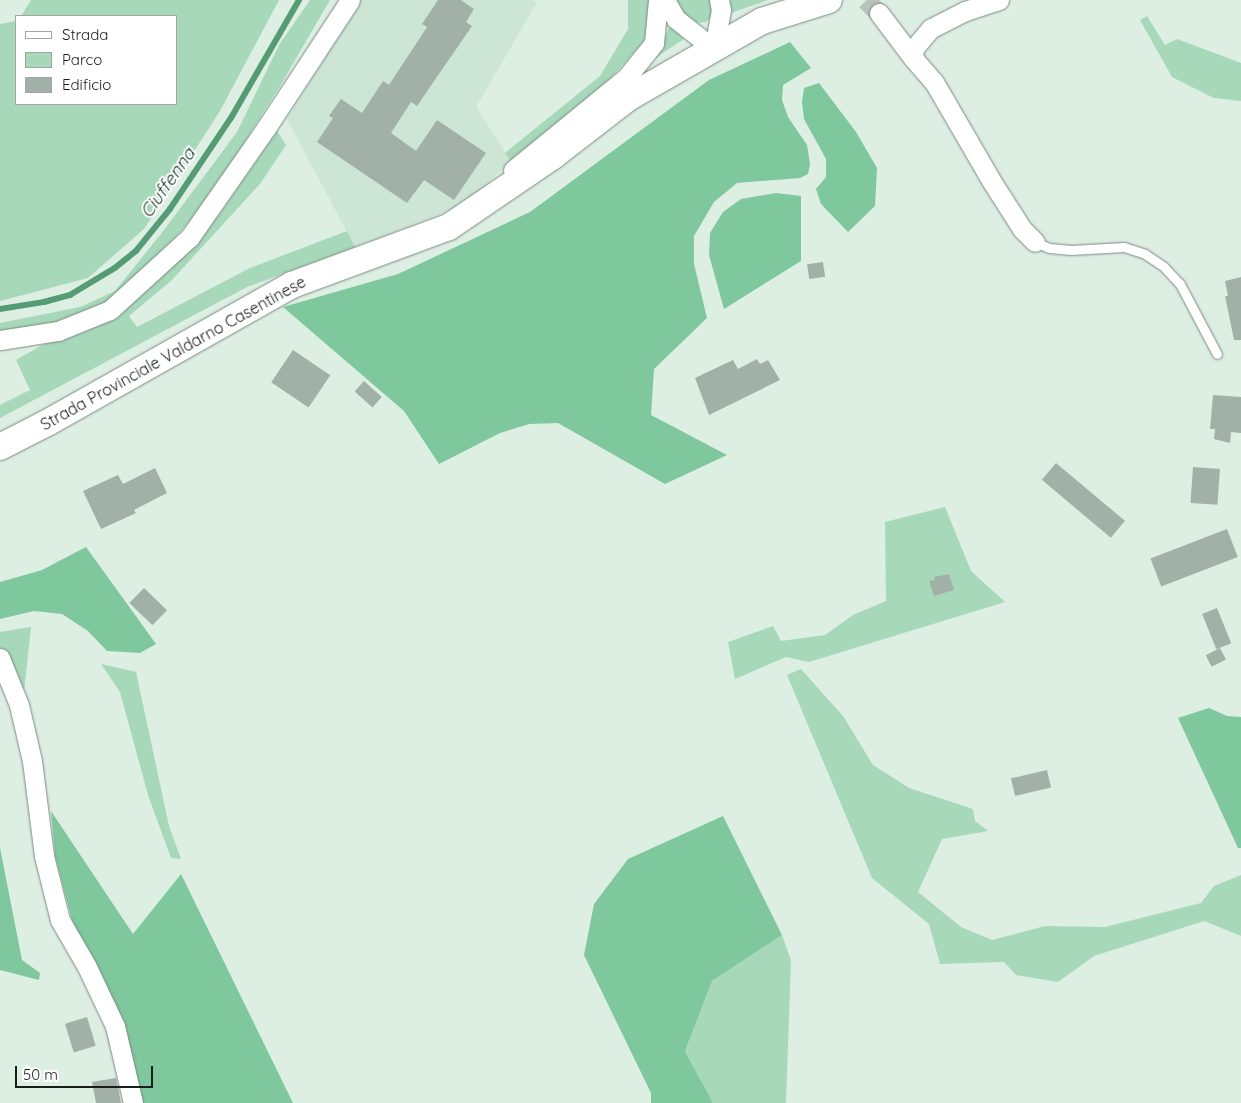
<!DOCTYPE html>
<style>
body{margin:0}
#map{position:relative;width:1241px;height:1103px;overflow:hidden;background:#ddeee3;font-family:Quicksand,sans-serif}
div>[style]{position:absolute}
.built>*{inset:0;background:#cce5d5}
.green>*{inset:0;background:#a7d8ba}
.forest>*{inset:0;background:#7fc79d}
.stream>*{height:5.5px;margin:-2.75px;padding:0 2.75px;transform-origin:2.75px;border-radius:2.75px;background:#559c74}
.building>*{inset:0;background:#a1b1a7;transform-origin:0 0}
.minor-tunnel>*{height:19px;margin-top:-9.5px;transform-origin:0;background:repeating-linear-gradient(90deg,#b6c4bb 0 19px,transparent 0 28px)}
.roads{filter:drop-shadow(0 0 1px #7b8a80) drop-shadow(0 0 1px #7b8a80)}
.service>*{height:9px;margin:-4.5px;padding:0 4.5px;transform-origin:4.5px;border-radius:4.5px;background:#fff}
.minor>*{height:19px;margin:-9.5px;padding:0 9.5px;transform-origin:9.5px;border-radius:9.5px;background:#fff}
.secondary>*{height:26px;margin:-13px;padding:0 13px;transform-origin:13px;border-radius:13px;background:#fff}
span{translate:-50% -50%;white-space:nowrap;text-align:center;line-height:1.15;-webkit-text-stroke:4px #fff;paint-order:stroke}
.street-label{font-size:16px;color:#181e1a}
.water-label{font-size:18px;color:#143423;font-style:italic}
.legend{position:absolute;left:15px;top:15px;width:162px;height:90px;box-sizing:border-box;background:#fff;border:1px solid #a3a5a3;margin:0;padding:6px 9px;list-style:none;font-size:15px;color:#181e1a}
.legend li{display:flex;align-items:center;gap:10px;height:25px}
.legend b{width:25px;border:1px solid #a3a5a3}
.scale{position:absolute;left:15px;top:1066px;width:138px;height:22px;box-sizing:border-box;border:2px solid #181e1a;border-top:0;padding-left:6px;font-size:15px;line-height:18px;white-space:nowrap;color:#181e1a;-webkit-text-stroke:4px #fff;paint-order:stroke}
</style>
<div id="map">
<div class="built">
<i style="clip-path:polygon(361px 0,532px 0,537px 2px,476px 107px,511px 161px,465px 204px,355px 247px,287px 119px)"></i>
</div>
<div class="green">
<i style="clip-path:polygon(31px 0,279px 0,220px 111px,144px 229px,88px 278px,0 301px,0 24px,16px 21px,16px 104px,176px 104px,176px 16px,21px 16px)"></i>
<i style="clip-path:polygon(310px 0,330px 0,280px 86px,210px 197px,154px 262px,108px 304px,56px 326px,0 334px,0 323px,80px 307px,115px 291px,164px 230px,237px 132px,279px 45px)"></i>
<i style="clip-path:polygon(628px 0,653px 0,644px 41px,609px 80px,511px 161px,505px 153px,600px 76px,628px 29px)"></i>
<i style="clip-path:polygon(674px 0,713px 0,711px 17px,706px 22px,696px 23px,684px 18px)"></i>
<i style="clip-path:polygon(728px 0,768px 0,731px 13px)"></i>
<i style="clip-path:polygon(1147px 16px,1165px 45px,1177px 39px,1241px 63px,1241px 101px,1214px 98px,1172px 77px,1140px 20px)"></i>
<i style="clip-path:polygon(670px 26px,684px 39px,655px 58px)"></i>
<i style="clip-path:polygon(277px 131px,286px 145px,260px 184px,171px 281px,129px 316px,137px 327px,250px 268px,347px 231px,355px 247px,247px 287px,0 418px,0 405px,30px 390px,16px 360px,153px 282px,220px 213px)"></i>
<i style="clip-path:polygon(945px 507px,971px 571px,1005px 602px,809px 662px,786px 657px,735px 679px,728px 642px,773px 626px,781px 641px,825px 635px,853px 615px,886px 601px,885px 522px)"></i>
<i style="clip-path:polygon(31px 627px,23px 701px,9px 661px,0 648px,0 632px)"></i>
<i style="clip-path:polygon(101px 664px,136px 672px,169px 826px,181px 859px,171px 858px,148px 795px,120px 692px)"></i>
<i style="clip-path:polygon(801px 669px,843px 716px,873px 765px,909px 788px,973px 809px,975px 821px,988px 831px,942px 839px,918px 892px,961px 927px,992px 940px,1045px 926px,1105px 927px,1201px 903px,1214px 886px,1241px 875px,1241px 936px,1204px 921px,1094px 956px,1058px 982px,1016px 975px,1004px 962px,940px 964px,929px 924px,872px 878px,787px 675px)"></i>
<i style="clip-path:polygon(782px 935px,791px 960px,786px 1103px,713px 1103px,685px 1051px,712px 981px)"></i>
</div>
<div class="forest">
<i style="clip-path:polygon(790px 42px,811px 68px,783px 85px,782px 100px,788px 117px,807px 145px,810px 164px,808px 174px,800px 178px,737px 183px,714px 202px,694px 236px,694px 264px,707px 318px,654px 369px,651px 415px,727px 455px,665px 484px,558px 423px,529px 424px,500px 433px,439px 464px,404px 411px,283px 307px,398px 274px,530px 212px,709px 80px)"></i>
<i style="clip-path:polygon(819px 83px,856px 132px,877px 168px,875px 206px,848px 232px,821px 204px,816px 189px,826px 177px,826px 159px,804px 119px,802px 102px,804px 88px)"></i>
<i style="clip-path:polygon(776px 193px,801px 196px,801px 261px,724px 309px,709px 255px,710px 233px,723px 212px,741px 199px)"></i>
<i style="clip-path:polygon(86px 547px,156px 644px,140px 653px,107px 651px,88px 631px,62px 614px,34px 611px,0 619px,0 582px,42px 570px)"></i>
<i style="clip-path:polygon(1209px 708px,1227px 716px,1241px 717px,1241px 848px,1238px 848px,1178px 718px)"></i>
<i style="clip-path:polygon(51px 811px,133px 934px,181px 874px,293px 1103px,141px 1103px,75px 931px,55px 856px)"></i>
<i style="clip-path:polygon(723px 816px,782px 935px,712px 981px,685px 1051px,713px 1103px,651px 1103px,651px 1093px,584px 955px,594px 904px,628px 859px)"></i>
<i style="clip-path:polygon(0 848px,22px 960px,40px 973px,39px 980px,0 970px)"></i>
</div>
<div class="stream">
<i style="left:0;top:309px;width:45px;rotate:-9deg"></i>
<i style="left:44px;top:302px;width:27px;rotate:-15deg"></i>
<i style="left:70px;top:295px;width:52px;rotate:-31deg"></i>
<i style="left:115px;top:268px;width:27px;rotate:-39deg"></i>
<i style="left:136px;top:251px;width:54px;rotate:-51deg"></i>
<i style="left:170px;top:209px;width:110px;rotate:-56.2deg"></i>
<i style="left:231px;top:118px;width:136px;rotate:-60deg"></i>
</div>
<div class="building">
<i style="clip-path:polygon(438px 0,461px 0,474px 9px,466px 22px,472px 26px,417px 106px,411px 102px,391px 133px,416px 151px,437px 120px,486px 153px,454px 200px,424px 180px,407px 203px,317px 142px,333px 118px,329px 116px,341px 99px,362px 113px,383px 81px,389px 85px,427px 27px,422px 24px)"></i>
<i style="left:823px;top:262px;width:15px;height:16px;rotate:82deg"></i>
<i style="clip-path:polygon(1241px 277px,1241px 340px,1234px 340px,1225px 296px,1228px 296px,1225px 281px)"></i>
<i style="left:293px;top:350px;width:45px;height:39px;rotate:34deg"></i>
<i style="clip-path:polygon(757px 359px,760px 364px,768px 360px,780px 380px,709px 415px,695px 378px,733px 360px,738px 369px)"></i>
<i style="left:364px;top:381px;width:24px;height:14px;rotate:42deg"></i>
<i style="clip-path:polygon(1213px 395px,1241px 397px,1241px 433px,1231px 432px,1230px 443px,1214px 439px,1215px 429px,1210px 429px)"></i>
<i style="left:1056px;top:463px;width:90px;height:22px;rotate:40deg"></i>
<i style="left:1193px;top:467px;width:27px;height:36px;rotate:4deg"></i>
<i style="clip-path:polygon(155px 468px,167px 493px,134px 510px,136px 513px,101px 529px,83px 491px,118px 475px,123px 484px)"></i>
<i style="left:1227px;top:529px;width:30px;height:82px;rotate:69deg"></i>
<i style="clip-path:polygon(949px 574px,954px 590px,934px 596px,929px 581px,935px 580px,934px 577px)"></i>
<i style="left:144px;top:588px;width:32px;height:21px;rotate:44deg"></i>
<i style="left:1217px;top:608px;width:38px;height:16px;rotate:68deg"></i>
<i style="left:1220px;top:648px;width:13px;height:16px;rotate:63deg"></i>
<i style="left:1047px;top:770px;width:18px;height:37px;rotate:77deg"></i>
<i style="left:87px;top:1017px;width:30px;height:23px;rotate:73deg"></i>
<i style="clip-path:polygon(116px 1078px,121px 1103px,96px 1103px,92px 1082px)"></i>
</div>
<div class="minor-tunnel">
<i style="left:866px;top:0;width:18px;rotate:45deg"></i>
</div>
<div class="roads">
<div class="service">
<i style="left:1035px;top:242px;width:15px;rotate:23deg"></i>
<i style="left:1049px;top:248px;width:22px;rotate:5deg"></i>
<i style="left:1071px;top:250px;width:53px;rotate:-3.2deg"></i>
<i style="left:1124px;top:247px;width:22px;rotate:18deg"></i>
<i style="left:1145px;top:254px;width:23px;rotate:34deg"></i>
<i style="left:1164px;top:267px;width:23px;rotate:47deg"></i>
<i style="left:1180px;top:284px;width:79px;rotate:62.1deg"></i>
</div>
<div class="minor">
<i style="left:665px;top:0;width:22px;rotate:60deg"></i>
<i style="left:676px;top:19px;width:48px;rotate:38.3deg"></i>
<i style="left:714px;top:49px;width:40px;rotate:-80deg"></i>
<i style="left:721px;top:10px;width:10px;rotate:-101deg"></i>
<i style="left:999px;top:0;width:36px;rotate:162deg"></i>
<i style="left:965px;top:11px;width:38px;rotate:153deg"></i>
<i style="left:931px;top:28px;width:26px;rotate:130deg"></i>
<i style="left:914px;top:48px;width:10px;rotate:96deg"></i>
<i style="left:913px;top:58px;width:32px;rotate:49deg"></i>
<i style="left:934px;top:82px;width:116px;rotate:59.9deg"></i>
<i style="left:992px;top:182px;width:56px;rotate:57.4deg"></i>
<i style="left:1022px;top:229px;width:18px;rotate:45deg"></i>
<i style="left:879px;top:13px;width:56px;rotate:52.9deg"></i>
<i style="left:513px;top:170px;width:146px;rotate:-39.2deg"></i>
<i style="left:626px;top:78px;width:45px;rotate:-51.3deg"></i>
<i style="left:654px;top:43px;width:43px;rotate:-84.7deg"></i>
<i style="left:0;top:340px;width:59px;rotate:-8.8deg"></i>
<i style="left:58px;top:331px;width:56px;rotate:-22deg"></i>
<i style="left:110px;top:310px;width:108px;rotate:-42.4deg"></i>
<i style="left:190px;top:237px;width:133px;rotate:-55.1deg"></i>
<i style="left:266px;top:128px;width:153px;rotate:-56.7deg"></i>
<i style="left:0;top:658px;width:51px;rotate:68deg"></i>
<i style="left:19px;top:705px;width:57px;rotate:76.9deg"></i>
<i style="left:32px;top:761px;width:96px;rotate:82.8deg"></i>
<i style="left:44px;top:856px;width:66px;rotate:76deg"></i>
<i style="left:60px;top:920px;width:54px;rotate:60.1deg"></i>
<i style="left:87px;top:967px;width:65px;rotate:64.6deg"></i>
<i style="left:115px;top:1026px;width:79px;rotate:76.8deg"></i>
</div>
<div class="secondary">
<i style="left:0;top:447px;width:53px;rotate:-27.1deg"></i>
<i style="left:47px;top:423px;width:281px;rotate:-29.4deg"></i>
<i style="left:292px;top:285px;width:167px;rotate:-20.3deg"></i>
<i style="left:449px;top:227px;width:126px;rotate:-34.3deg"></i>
<i style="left:553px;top:156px;width:95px;rotate:-37.7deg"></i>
<i style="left:628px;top:98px;width:155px;rotate:-29.9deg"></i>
<i style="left:762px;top:21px;width:70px;rotate:-17.4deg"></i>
</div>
</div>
<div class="street-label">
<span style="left:173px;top:353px;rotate:-29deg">Strada Provinciale Valdarno Casentinese</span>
</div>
<div class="water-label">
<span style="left:168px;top:183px;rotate:-55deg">Ciuffenna</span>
</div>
<ul class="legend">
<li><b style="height:6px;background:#fff"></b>Strada</li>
<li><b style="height:14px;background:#a7d8ba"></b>Parco</li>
<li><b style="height:14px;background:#a1b1a7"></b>Edificio</li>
</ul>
<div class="scale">50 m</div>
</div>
